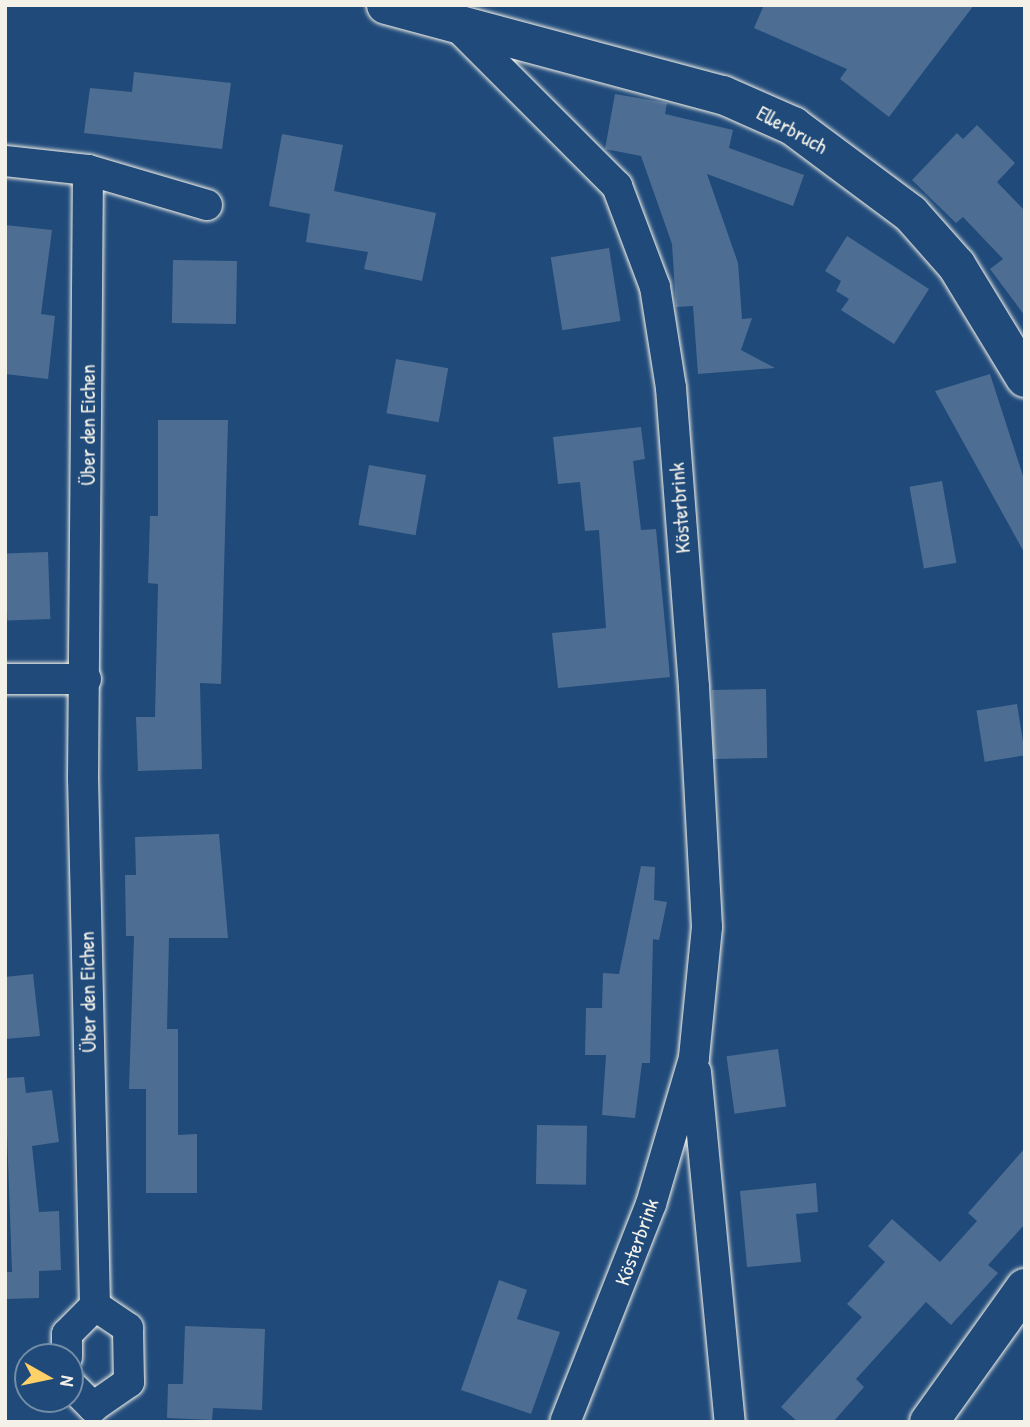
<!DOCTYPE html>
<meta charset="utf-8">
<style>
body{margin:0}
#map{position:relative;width:1030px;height:1427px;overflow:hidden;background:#1f4a7a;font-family:"Patrick Hand",sans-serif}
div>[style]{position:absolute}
.building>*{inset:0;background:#4d6e92;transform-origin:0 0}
.roads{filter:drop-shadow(0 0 2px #f4f1e8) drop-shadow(0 0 2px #f4f1e8)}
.street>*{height:30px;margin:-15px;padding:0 15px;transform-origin:15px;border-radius:15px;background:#1f4a7a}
.secondary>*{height:38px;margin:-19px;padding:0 19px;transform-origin:19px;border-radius:19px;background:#1f4a7a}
span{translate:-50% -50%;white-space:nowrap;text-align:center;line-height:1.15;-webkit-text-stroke:5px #1f4a7a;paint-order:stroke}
.street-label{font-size:21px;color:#f4f1e8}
.frame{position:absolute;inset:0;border:7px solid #f4f1e8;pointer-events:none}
.north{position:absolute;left:14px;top:1343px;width:70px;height:70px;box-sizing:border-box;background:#1f4a7a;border:2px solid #748da6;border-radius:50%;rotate:99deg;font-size:19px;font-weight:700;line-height:28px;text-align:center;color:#f4f1e8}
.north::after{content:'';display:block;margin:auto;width:24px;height:32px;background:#ffd166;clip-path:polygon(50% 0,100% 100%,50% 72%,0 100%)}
</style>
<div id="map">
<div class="building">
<i style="clip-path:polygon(764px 5px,974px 5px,889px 117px,840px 79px,847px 69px,754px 28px)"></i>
<i style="clip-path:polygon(134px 72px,231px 83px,222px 149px,84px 133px,90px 88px,132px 92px)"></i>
<i style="clip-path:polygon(615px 94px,667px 103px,665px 114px,733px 130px,729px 148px,804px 175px,793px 206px,707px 174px,738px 263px,742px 319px,752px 318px,741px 350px,775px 368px,698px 374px,693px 306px,676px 307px,672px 244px,641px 156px,605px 149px)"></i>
<i style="clip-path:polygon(977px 125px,1015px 163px,997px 182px,1025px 211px,1025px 316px,990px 269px,1003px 259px,963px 217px,956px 223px,912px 180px,957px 133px,963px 139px)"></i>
<i style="clip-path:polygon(282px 134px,343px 145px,334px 191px,436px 213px,422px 281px,364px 269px,368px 252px,306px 242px,310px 214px,269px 206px)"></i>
<i style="clip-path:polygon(5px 225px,52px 230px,41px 314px,55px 316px,48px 379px,5px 374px)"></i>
<i style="clip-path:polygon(847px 236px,929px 289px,894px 344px,841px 310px,849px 299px,836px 291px,841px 281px,825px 271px)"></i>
<i style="left:609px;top:248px;width:74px;height:59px;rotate:81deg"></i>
<i style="left:173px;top:260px;width:64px;height:63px;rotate:1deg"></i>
<i style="left:396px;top:359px;width:53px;height:55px;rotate:10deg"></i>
<i style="clip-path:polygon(990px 374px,1025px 482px,1025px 554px,935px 391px)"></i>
<i style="clip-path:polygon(158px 420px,228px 420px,221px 684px,200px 683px,202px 769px,138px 771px,136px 717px,155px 717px,158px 584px,148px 583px,150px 516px,158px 516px)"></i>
<i style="clip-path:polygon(641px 427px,645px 459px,633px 461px,641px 530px,656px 529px,670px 677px,558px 688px,552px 633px,606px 628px,599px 530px,585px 531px,580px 482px,558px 484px,553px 437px)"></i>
<i style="left:369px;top:465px;width:58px;height:61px;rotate:10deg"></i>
<i style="left:942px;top:481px;width:83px;height:33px;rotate:80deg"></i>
<i style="left:48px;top:552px;width:67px;height:43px;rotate:88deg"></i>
<i style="left:766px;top:689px;width:69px;height:54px;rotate:89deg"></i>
<i style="left:1017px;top:704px;width:52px;height:41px;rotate:81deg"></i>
<i style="clip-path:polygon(219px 834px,228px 938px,169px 938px,167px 1029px,178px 1029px,178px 1135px,197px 1134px,197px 1193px,146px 1193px,146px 1089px,129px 1089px,134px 936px,126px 936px,125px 875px,136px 875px,135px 837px)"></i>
<i style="clip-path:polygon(641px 866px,655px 867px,654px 900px,667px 902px,659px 940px,653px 939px,650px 1063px,642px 1063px,635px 1118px,602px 1115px,606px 1055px,585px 1055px,586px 1008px,602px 1008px,603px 973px,619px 974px)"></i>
<i style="clip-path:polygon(33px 974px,40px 1036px,5px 1039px,5px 977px)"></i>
<i style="left:778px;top:1049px;width:58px;height:52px;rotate:82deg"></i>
<i style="clip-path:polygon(24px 1077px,26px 1093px,52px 1090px,59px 1142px,32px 1146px,39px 1212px,59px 1211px,61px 1270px,39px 1271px,39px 1298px,5px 1299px,5px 1272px,12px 1272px,5px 1078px)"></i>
<i style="left:537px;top:1125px;width:50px;height:59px;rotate:1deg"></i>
<i style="clip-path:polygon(1025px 1148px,1025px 1224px,988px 1265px,998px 1273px,951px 1325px,926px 1302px,856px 1379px,864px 1387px,833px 1422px,798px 1422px,781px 1407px,862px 1317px,847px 1304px,885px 1262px,868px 1246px,892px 1219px,940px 1262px,977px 1221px,968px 1213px)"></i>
<i style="clip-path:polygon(816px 1183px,818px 1212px,796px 1214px,801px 1262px,747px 1267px,740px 1191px)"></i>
<i style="clip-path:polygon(499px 1280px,527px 1290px,517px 1319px,560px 1332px,531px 1414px,461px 1390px)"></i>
<i style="clip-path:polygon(185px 1326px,265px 1329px,262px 1410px,213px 1408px,212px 1420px,167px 1418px,168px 1384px,183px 1384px)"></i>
</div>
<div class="roads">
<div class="street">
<i style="left:461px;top:30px;width:221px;rotate:45deg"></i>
<i style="left:617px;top:186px;width:108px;rotate:69.4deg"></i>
<i style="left:655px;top:287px;width:102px;rotate:81deg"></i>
<i style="left:671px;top:388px;width:300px;rotate:85.6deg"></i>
<i style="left:694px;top:687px;width:240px;rotate:86.9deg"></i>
<i style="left:707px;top:927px;width:132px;rotate:95.7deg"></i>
<i style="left:694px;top:1058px;width:152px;rotate:106.4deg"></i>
<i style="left:651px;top:1204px;width:234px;rotate:111.5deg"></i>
<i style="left:5px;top:161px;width:83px;rotate:6.2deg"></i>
<i style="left:88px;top:170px;width:124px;rotate:16.4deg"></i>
<i style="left:5px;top:679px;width:81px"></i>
<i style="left:696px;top:1072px;width:352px;rotate:84.5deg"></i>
<i style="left:67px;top:1357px;width:23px;rotate:-90deg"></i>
<i style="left:67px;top:1334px;width:40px;rotate:-45deg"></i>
<i style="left:95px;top:1306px;width:527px;rotate:-91.3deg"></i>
<i style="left:83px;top:779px;width:609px;rotate:-89.53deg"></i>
<i style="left:70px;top:1384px;width:33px;rotate:45deg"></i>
<i style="left:93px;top:1407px;width:44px;rotate:-34.8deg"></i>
<i style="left:129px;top:1382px;width:54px;rotate:-91.1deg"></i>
<i style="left:128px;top:1328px;width:40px;rotate:-146deg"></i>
</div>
<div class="secondary">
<i style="left:386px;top:5px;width:349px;rotate:15deg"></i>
<i style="left:723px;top:95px;width:77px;rotate:23.9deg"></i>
<i style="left:793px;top:126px;width:147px;rotate:36.7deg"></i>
<i style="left:911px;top:214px;width:69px;rotate:48.5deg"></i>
<i style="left:957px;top:266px;width:131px;rotate:58.7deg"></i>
<i style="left:929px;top:1422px;width:165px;rotate:-54.4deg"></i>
</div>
</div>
<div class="street-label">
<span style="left:792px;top:130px;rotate:29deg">Ellerbruch</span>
<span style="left:88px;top:425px;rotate:-90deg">Über den Eichen</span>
<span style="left:680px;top:508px;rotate:-94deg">Kösterbrink</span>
<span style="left:88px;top:992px;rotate:-91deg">Über den Eichen</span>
<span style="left:637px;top:1242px;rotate:-70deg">Kösterbrink</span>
</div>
<div class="frame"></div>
<div class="north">N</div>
</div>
